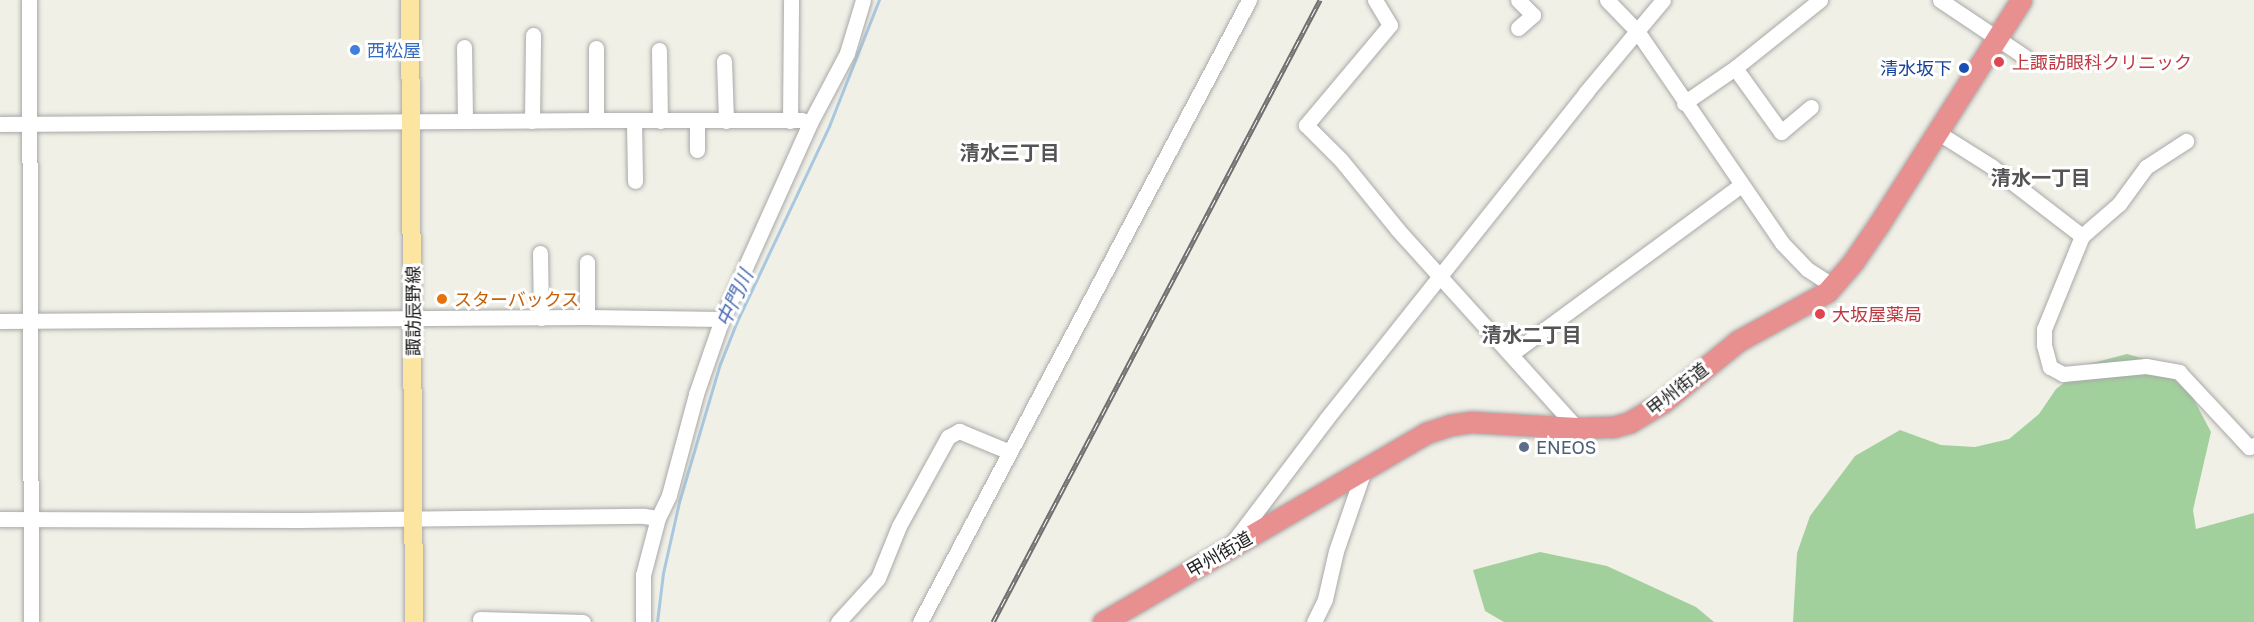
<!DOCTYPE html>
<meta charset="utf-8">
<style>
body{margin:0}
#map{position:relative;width:2254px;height:622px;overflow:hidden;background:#f1f0e7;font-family:"Golos Text","Noto Sans JP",sans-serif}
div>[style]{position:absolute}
.forest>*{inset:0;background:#a2d09c}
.stream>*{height:3px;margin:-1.5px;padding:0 1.5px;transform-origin:1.5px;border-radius:1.5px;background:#a8c8df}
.roads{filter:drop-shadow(0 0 2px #a8a8a8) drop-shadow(0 0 2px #a8a8a8)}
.minor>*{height:15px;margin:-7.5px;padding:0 7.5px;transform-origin:7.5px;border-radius:7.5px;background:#fff}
.major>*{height:18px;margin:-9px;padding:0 9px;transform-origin:9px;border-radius:9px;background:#fce5a1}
.highway>*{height:21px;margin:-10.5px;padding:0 10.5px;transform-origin:10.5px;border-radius:10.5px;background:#e88f90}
.rail>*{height:5px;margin-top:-2.5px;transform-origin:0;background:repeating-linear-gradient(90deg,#fff 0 9px,#6f6f6f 0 18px);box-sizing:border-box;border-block:2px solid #6f6f6f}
.dots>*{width:16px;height:16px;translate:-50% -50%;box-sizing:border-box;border:3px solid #fff;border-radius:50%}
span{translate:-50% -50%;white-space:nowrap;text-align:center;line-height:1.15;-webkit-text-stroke:6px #fff;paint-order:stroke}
.shop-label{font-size:18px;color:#366cbe}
.left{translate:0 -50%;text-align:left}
.health-label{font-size:18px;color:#be3a42}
.transit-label{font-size:18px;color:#164399}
.right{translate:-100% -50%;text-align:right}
.food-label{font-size:18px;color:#c56008}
.street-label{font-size:18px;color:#212121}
.service-label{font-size:18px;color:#4e5e75}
.neighbourhood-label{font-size:20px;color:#545454;font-weight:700}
.water-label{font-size:20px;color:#4b6cb2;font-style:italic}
</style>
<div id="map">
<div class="forest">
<i style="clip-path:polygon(2127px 354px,2156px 362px,2192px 396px,2211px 432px,2193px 510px,2196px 529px,2254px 513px,2254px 622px,1793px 622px,1797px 553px,1810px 516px,1855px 456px,1900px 430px,1941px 445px,1975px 447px,2009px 439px,2039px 414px,2056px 389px,2089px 364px)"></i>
<i style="clip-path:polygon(1540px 552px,1607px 566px,1696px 607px,1714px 622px,1504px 622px,1485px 611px,1473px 570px)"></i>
</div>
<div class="stream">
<i style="left:657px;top:622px;width:49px;rotate:-83deg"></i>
<i style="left:663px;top:573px;width:73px;rotate:-77.3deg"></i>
<i style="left:679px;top:502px;width:144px;rotate:-73.5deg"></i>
<i style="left:720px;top:364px;width:46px;rotate:-68.4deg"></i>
<i style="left:737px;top:321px;width:216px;rotate:-64.7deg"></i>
<i style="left:829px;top:126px;width:136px;rotate:-68.4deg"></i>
</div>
<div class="roads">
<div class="minor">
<i style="left:29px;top:0;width:622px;rotate:89.82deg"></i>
<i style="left:1375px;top:0;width:29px;rotate:59deg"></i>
<i style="left:1390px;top:25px;width:131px;rotate:130deg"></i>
<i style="left:1306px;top:125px;width:49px;rotate:45deg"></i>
<i style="left:1341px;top:160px;width:90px;rotate:50.8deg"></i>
<i style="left:1398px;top:230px;width:267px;rotate:47.9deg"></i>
<i style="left:1607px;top:0;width:43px;rotate:45.9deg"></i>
<i style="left:1637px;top:31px;width:257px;rotate:55.6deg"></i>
<i style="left:1782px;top:243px;width:36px;rotate:46deg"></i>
<i style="left:1807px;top:269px;width:31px;rotate:33deg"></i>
<i style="left:1940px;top:0;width:102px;rotate:33.8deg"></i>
<i style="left:1518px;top:28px;width:20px;rotate:-41deg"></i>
<i style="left:1533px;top:15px;width:21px;rotate:-135deg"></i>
<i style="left:464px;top:47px;width:74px;rotate:89.2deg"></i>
<i style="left:596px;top:48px;width:72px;rotate:90deg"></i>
<i style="left:659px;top:50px;width:71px;rotate:89.2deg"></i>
<i style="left:724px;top:61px;width:60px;rotate:88.1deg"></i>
<i style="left:1735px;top:68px;width:79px;rotate:54.3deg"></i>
<i style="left:1781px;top:132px;width:39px;rotate:-40deg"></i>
<i style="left:1684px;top:103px;width:62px;rotate:-34.5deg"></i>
<i style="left:1735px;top:68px;width:109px;rotate:-38.7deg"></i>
<i style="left:532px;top:121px;width:86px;rotate:-89.3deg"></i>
<i style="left:634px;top:121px;width:60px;rotate:89deg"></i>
<i style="left:790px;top:121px;width:121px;rotate:-89.5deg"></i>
<i style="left:0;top:124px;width:596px;rotate:-0.38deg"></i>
<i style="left:596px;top:120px;width:205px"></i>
<i style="left:801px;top:120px;width:9px;rotate:18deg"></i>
<i style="left:1937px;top:132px;width:64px;rotate:32.2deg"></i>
<i style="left:1991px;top:166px;width:115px;rotate:37.6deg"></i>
<i style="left:2082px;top:236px;width:49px;rotate:-40.9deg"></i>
<i style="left:2119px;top:204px;width:46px;rotate:-53.9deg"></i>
<i style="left:2146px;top:167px;width:48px;rotate:-33deg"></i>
<i style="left:697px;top:150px;width:29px;rotate:-90deg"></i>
<i style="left:2082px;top:236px;width:100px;rotate:112.2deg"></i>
<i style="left:2044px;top:329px;width:16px;rotate:90deg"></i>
<i style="left:2044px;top:345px;width:23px;rotate:75deg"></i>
<i style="left:2050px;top:367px;width:15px;rotate:28deg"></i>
<i style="left:2063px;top:374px;width:83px;rotate:-5.5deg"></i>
<i style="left:2146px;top:366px;width:34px;rotate:10deg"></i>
<i style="left:2179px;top:372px;width:103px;rotate:47deg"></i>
<i style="left:2249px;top:447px;width:5px;rotate:-22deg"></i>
<i style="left:540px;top:253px;width:65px;rotate:89.1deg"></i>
<i style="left:587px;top:317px;width:55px;rotate:-90deg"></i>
<i style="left:0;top:321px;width:587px;rotate:-0.39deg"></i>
<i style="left:587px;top:317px;width:135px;rotate:0.8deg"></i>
<i style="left:1511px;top:354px;width:285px;rotate:-36.3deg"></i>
<i style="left:0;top:519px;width:300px;rotate:0.2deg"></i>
<i style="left:300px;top:520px;width:344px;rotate:-0.7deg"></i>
<i style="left:644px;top:516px;width:14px;rotate:8deg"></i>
<i style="left:1231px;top:545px;width:159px;rotate:-52.9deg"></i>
<i style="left:1327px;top:418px;width:416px;rotate:-51.5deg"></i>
<i style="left:1586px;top:92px;width:120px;rotate:-50.1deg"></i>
<i style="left:480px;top:619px;width:103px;rotate:1.7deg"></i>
<i style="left:643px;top:622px;width:47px;rotate:-90deg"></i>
<i style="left:643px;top:575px;width:59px;rotate:-75.3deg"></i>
<i style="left:658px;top:518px;width:25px;rotate:-64deg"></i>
<i style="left:669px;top:495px;width:105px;rotate:-75deg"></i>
<i style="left:696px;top:394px;width:79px;rotate:-70.9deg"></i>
<i style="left:722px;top:319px;width:215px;rotate:-65.8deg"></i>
<i style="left:810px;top:123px;width:79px;rotate:-62.1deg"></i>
<i style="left:847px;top:53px;width:55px;rotate:-73.2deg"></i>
<i style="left:838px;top:622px;width:59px;rotate:-47.7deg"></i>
<i style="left:878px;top:578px;width:56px;rotate:-68deg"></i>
<i style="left:899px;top:526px;width:102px;rotate:-61.2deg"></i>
<i style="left:948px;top:437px;width:13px;rotate:-29deg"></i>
<i style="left:959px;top:431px;width:55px;rotate:22.4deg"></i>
<i style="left:920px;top:622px;width:704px;rotate:-62.12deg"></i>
<i style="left:1314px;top:622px;width:25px;rotate:-64deg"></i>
<i style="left:1325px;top:599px;width:49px;rotate:-77.1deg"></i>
<i style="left:1336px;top:551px;width:86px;rotate:-70.9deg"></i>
</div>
<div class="major">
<i style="left:410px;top:0;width:622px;rotate:89.63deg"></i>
</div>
<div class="highway">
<i style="left:1103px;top:622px;width:374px;rotate:-30.3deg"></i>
<i style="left:1426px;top:433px;width:25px;rotate:-18deg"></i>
<i style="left:1450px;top:425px;width:22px;rotate:-8deg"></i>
<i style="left:1472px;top:422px;width:105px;rotate:3.3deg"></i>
<i style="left:1577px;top:428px;width:36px;rotate:-2deg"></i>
<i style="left:1613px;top:427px;width:18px;rotate:-16deg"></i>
<i style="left:1630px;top:422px;width:37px;rotate:-31deg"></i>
<i style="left:1662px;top:403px;width:98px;rotate:-39.2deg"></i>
<i style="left:1738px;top:341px;width:102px;rotate:-28.8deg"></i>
<i style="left:1827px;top:292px;width:40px;rotate:-49deg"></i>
<i style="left:1853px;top:262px;width:46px;rotate:-55.6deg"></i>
<i style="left:1879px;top:224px;width:265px;rotate:-57.6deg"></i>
</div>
</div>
<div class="rail">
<i style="left:993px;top:622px;width:703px;rotate:-62.27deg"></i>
</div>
<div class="dots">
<i style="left:355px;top:50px;background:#3f7fe0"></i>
<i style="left:1999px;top:62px;background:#e0444e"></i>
<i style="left:1964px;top:68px;background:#1a4fb4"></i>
<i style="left:442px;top:299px;background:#e8710a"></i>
<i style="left:1820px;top:314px;background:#e0444e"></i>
<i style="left:1524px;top:447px;background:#5c6f8a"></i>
</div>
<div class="shop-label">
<span class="left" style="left:367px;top:50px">西松屋</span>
</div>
<div class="health-label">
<span class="left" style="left:2012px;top:62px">上諏訪眼科クリニック</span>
<span class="left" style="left:1832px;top:314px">大坂屋薬局</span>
</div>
<div class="transit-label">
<span class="right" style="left:1952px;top:68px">清水坂下</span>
</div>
<div class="food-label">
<span class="left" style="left:454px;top:299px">スターバックス</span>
</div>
<div class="street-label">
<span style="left:413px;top:311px;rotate:-90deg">諏訪辰野線</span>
<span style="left:1677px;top:389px;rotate:-38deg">甲州街道</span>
<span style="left:1219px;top:554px;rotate:-30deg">甲州街道</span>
</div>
<div class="service-label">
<span class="left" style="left:1536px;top:447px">ENEOS</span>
</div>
<div class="neighbourhood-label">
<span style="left:1010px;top:152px">清水三丁目</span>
<span style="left:2041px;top:177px">清水一丁目</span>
<span style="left:1532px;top:334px">清水二丁目</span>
</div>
<div class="water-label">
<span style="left:734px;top:298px;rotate:-65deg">中門川</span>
</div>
</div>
